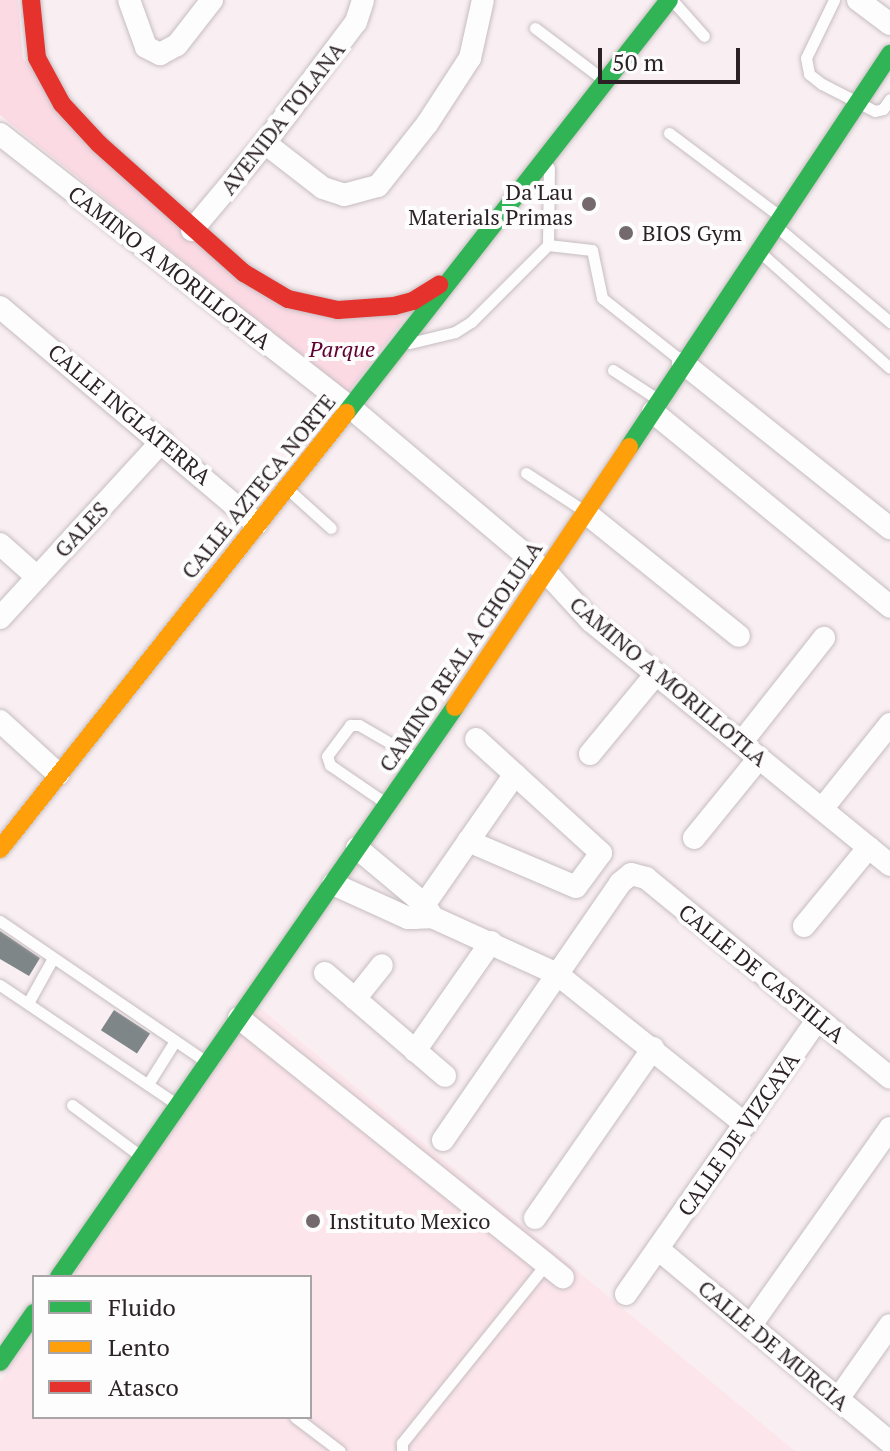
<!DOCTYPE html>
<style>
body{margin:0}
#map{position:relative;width:890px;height:1451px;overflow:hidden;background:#f9eff2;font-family:"PT Serif",serif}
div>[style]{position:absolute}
.built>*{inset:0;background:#fce6ec}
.green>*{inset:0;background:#fbdae4}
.building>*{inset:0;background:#7e8687;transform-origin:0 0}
.roads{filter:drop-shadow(0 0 2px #c6bdc0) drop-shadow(0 0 2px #c6bdc0)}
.lane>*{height:11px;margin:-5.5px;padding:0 5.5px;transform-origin:5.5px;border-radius:5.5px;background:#fefdfd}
.street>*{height:22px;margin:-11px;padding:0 11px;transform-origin:11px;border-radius:11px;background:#fefdfd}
.fast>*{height:18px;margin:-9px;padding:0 9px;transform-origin:9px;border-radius:9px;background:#30b455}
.slow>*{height:18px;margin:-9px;padding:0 9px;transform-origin:9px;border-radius:9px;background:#ff9f0a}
.jam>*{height:18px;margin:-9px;padding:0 9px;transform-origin:9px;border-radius:9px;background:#e5322d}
.dots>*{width:22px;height:22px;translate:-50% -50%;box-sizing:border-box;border:4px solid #fdfdfd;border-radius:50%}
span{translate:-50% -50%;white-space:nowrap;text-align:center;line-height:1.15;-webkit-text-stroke:8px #fdfdfd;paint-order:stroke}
.street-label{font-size:22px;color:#2c2225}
.poi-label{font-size:22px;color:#2c2225}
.right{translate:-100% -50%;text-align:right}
.left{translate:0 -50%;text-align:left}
.park-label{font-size:22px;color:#600032;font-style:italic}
.legend{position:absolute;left:32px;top:1275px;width:280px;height:144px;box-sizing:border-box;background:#fdfdfd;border:2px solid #a9a5a7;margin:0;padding:10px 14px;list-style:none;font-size:24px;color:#2c2225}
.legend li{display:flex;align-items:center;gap:16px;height:40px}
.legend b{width:40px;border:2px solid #a9a5a7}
.scale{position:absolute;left:598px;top:48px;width:142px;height:36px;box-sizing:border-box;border:4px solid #2c2225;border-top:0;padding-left:10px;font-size:24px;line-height:28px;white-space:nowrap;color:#2c2225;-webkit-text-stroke:6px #fdfdfd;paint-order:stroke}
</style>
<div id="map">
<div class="built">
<i style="clip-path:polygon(254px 1003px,795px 1451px,0 1451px,0 1382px,34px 1332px,34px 1417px,310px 1417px,310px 1277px,72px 1277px)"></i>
</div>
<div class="green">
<i style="clip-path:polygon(0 0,18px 0,23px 59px,289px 307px,413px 308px,348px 392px,0 115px)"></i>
</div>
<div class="building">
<i style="clip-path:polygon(0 931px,40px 958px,29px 976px,0 959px)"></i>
<i style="left:114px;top:1010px;width:43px;height:24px;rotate:33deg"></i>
</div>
<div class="roads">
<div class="lane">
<i style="left:672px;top:0;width:48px;rotate:48.4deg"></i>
<i style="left:834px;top:0;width:64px;rotate:115.8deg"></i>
<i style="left:806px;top:58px;width:16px;rotate:79deg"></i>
<i style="left:809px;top:74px;width:16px;rotate:38deg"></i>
<i style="left:822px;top:84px;width:59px;rotate:27deg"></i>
<i style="left:875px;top:111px;width:8px;rotate:-14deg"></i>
<i style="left:883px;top:109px;width:12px;rotate:-55deg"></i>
<i style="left:535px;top:28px;width:88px;rotate:37.1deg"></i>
<i style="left:669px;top:133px;width:140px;rotate:36.9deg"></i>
<i style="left:777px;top:227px;width:148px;rotate:40.1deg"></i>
<i style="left:548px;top:245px;width:44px;rotate:6.5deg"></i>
<i style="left:592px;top:250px;width:49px;rotate:78.2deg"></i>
<i style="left:602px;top:298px;width:103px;rotate:38.3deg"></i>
<i style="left:762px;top:254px;width:171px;rotate:41.7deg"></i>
<i style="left:410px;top:343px;width:46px;rotate:-13.7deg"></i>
<i style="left:455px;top:332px;width:19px;rotate:-32deg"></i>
<i style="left:471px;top:322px;width:109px;rotate:-45deg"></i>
<i style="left:548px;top:245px;width:77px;rotate:-89.3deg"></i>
<i style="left:613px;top:370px;width:55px;rotate:33.1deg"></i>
<i style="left:526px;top:473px;width:68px;rotate:33deg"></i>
<i style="left:290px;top:491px;width:55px;rotate:42.1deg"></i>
<i style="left:387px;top:804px;width:69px;rotate:-145.6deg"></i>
<i style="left:330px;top:765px;width:9px;rotate:-108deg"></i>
<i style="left:327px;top:756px;width:39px;rotate:-53deg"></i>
<i style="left:350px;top:725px;width:9px"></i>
<i style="left:359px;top:725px;width:68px;rotate:30deg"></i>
<i style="left:0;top:921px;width:247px;rotate:34.3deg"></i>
<i style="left:0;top:985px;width:211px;rotate:34deg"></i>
<i style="left:28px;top:1003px;width:51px;rotate:-60.9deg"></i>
<i style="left:148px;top:1084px;width:51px;rotate:-57.9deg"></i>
<i style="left:72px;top:1105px;width:84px;rotate:36.7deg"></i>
<i style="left:295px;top:1417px;width:56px;rotate:37.1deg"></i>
<i style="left:402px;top:1451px;width:8px;rotate:-90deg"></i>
<i style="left:402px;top:1443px;width:230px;rotate:-51.2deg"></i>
</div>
<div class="street">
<i style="left:129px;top:0;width:50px;rotate:70.1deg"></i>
<i style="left:146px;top:47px;width:16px;rotate:27deg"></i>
<i style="left:160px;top:54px;width:19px;rotate:-28deg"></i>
<i style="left:177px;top:45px;width:57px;rotate:-52.1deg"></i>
<i style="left:858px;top:0;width:40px;rotate:37deg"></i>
<i style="left:0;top:134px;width:445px;rotate:38deg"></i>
<i style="left:351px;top:408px;width:256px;rotate:40.1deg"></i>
<i style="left:547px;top:573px;width:65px;rotate:47.5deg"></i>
<i style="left:591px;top:621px;width:386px;rotate:39.2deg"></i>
<i style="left:265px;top:143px;width:73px;rotate:37.8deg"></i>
<i style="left:323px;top:188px;width:22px;rotate:18deg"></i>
<i style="left:344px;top:195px;width:35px;rotate:-15deg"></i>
<i style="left:378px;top:186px;width:79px;rotate:-51.7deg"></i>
<i style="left:427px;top:124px;width:79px;rotate:-56.9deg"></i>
<i style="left:470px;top:58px;width:59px;rotate:-77.4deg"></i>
<i style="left:192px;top:230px;width:114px;rotate:-50deg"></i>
<i style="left:265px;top:143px;width:151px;rotate:-53.1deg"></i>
<i style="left:356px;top:22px;width:23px;rotate:-72deg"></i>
<i style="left:0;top:307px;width:336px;rotate:40.2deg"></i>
<i style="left:683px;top:363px;width:265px;rotate:38.6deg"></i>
<i style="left:653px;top:412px;width:307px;rotate:39.4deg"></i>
<i style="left:586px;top:513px;width:196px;rotate:38.8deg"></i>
<i style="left:0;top:544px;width:50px;rotate:41.7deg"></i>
<i style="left:0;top:618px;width:240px;rotate:-47.5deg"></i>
<i style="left:0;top:721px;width:79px;rotate:42.4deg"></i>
<i style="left:741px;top:743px;width:134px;rotate:-51.7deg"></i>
<i style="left:590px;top:754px;width:104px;rotate:-50.5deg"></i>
<i style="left:822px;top:809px;width:109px;rotate:-51.3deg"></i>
<i style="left:694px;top:838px;width:103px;rotate:-50.9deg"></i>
<i style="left:468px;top:841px;width:117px;rotate:23.1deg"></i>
<i style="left:576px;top:887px;width:42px;rotate:-53.7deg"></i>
<i style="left:601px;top:853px;width:169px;rotate:-137.6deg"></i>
<i style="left:357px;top:848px;width:87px;rotate:39.9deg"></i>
<i style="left:424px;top:904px;width:14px;rotate:56deg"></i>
<i style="left:333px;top:884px;width:82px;rotate:24.4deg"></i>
<i style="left:408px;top:918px;width:24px;rotate:-2deg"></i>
<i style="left:432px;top:917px;width:137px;rotate:24.5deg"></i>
<i style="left:557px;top:974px;width:241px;rotate:38.6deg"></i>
<i style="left:415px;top:918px;width:175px;rotate:-55.2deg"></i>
<i style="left:804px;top:926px;width:102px;rotate:-50.6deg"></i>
<i style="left:325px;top:973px;width:158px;rotate:40.6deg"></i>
<i style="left:355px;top:999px;width:43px;rotate:-51.5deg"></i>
<i style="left:239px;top:1018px;width:415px;rotate:38.7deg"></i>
<i style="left:415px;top:1051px;width:133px;rotate:-55.1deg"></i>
<i style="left:443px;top:1140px;width:312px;rotate:-55.4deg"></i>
<i style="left:620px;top:883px;width:14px;rotate:-39deg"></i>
<i style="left:631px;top:874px;width:16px;rotate:15deg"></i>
<i style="left:646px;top:878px;width:315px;rotate:39.3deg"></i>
<i style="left:535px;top:1218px;width:207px;rotate:-55.2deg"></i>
<i style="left:658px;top:1249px;width:302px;rotate:39.8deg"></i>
<i style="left:626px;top:1294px;width:335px;rotate:-55.1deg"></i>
<i style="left:751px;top:1325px;width:241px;rotate:-54.8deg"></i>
<i style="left:838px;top:1399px;width:90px;rotate:-54.9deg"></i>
</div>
<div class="fast">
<i style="left:346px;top:413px;width:524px;rotate:-51.97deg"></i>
<i style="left:629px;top:447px;width:472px;rotate:-56.4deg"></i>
<i style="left:59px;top:1277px;width:694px;rotate:-55.21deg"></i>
<i style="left:0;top:1362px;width:60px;rotate:-55.2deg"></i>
</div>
<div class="slow">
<i style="left:455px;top:707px;width:313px;rotate:-56.2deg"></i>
<i style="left:0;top:849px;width:557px;rotate:-51.57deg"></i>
</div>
<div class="jam">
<i style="left:31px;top:0;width:58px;rotate:84.1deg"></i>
<i style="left:37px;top:58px;width:52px;rotate:61.5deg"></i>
<i style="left:62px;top:104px;width:54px;rotate:47.2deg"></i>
<i style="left:99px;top:144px;width:194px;rotate:41.7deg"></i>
<i style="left:244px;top:273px;width:51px;rotate:30.6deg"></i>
<i style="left:288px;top:299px;width:51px;rotate:12.4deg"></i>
<i style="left:338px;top:310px;width:56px;rotate:-4.1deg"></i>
<i style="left:394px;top:306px;width:20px;rotate:-15deg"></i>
<i style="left:413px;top:301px;width:31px;rotate:-32deg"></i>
</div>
</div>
<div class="dots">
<i style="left:589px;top:204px;background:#746a6d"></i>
<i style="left:626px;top:233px;background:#746a6d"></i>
<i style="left:313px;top:1221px;background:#746a6d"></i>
</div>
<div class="street-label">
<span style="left:282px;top:118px;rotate:-52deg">AVENIDA TOLANA</span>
<span style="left:170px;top:267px;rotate:38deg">CAMINO A MORILLOTLA</span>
<span style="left:130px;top:414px;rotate:40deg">CALLE INGLATERRA</span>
<span style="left:258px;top:486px;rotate:-51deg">CALLE AZTECA NORTE</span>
<span style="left:81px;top:529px;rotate:-47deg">GALES</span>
<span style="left:460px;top:656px;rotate:-56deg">CAMINO REAL A CHOLULA</span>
<span style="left:669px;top:681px;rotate:40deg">CAMINO A MORILLOTLA</span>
<span style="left:762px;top:973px;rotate:39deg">CALLE DE CASTILLA</span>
<span style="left:738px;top:1134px;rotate:-55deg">CALLE DE VIZCAYA</span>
<span style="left:774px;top:1345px;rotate:40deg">CALLE DE MURCIA</span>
</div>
<div class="poi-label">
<span class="right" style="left:573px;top:204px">Da'Lau<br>Materials Primas</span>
<span class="left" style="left:642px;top:233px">BIOS Gym</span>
<span class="left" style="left:329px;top:1221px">Instituto Mexico</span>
</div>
<div class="park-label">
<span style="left:342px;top:349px">Parque</span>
</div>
<ul class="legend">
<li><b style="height:10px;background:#30b455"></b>Fluido</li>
<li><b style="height:10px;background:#ff9f0a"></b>Lento</li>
<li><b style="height:10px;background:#e5322d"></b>Atasco</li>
</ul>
<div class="scale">50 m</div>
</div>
